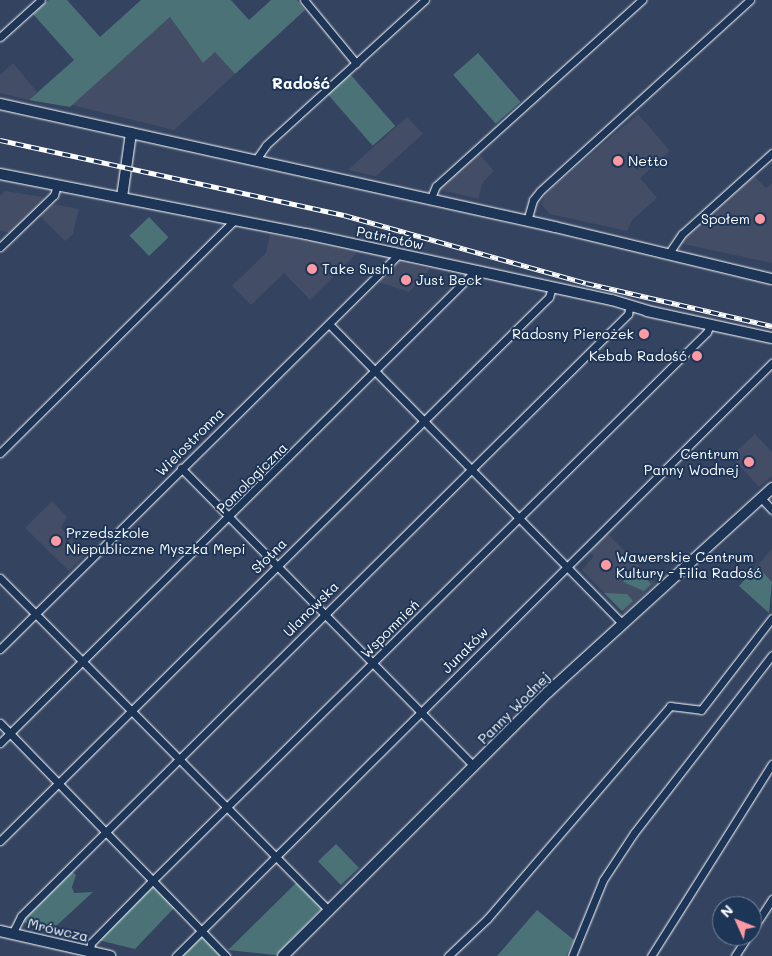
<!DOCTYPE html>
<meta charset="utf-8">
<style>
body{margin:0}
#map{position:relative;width:772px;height:956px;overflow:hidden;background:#344360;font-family:Mali,sans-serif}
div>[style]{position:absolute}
.built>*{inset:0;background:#444d66}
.green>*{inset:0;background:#4b7377;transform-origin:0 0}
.roads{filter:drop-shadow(0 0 1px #fff) drop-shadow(0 0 1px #fff)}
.street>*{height:7px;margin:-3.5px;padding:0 3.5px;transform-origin:3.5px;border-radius:3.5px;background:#1d3557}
.secondary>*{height:10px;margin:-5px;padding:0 5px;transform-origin:5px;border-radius:5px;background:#1d3557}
.rail>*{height:4.5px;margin-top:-2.25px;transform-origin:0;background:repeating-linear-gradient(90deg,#1d3557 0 8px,#fff 0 16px);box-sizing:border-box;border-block:1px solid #fff}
.dots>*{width:14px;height:14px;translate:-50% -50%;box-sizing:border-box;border:2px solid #1d3557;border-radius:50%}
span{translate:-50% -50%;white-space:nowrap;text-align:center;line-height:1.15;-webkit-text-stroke:4px #1d3557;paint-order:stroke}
.poi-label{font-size:14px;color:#fff}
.left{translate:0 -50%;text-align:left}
.right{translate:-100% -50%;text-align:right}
.street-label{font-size:14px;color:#fff}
.quarter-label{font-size:16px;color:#fff;font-weight:700}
.north{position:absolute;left:712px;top:896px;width:50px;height:50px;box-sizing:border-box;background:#1d3557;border:1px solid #77869a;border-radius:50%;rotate:314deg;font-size:14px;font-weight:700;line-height:20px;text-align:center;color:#fff}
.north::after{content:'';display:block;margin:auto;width:18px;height:22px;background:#ff9aa2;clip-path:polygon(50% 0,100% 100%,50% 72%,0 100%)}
</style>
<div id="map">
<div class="built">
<i style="clip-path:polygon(170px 17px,203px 63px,215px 52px,235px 74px,174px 130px,72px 105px)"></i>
<i style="clip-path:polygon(13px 63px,37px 92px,29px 100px,0 93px,0 75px)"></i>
<i style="clip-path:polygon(638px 114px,670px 151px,640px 178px,657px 198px,632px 220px,627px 231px,550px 214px,541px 204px,546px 193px)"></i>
<i style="clip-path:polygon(407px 117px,423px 134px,376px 176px,348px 170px)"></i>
<i style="clip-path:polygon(478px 152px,494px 171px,483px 182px,478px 199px,438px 189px)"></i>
<i style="clip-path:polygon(754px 176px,766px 188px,772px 183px,772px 263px,679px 243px)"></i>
<i style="clip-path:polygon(5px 191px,43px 197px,44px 200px,11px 233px,0 230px,0 196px)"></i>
<i style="clip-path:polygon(53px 204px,79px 209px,73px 234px,65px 241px,40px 216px)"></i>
<i style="clip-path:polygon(270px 234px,314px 243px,357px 253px,310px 300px,284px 273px,251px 305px,232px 286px,266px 253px)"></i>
<i style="clip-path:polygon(396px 261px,430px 269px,409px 292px,376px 281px)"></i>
<i style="clip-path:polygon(755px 434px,772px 452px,772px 476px,759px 487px,731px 456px)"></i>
<i style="clip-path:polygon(52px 501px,67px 517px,61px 528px,86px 554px,69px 571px,25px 528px)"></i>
<i style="clip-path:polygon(607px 533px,656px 583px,624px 613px,582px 570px,594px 556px,590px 552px)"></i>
<i style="clip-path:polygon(772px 549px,772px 582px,757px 566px)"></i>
</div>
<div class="green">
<i style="clip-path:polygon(49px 0,67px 0,100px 37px,141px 0,231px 0,249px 20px,271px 0,297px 0,305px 10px,235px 74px,215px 52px,203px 63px,170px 17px,70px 107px,29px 100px,74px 60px,33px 14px)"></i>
<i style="left:478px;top:53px;width:65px;height:33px;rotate:49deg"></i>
<i style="left:350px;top:74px;width:69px;height:30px;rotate:49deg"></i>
<i style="left:149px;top:217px;width:28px;height:27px;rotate:46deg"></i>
<i style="clip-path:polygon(757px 566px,772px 582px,769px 613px,739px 586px)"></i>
<i style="clip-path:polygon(636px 569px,651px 584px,644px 591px,623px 582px)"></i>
<i style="clip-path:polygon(604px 593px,627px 594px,633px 601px,622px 611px)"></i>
<i style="left:336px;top:844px;width:33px;height:25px;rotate:46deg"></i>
<i style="clip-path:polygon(71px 871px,76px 875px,72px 887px,74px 893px,93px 892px,55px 927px,20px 922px)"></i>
<i style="clip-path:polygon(296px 883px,322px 908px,276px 955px,228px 950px)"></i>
<i style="clip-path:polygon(152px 886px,175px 907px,135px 949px,98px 940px)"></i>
<i style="clip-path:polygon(537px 910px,574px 940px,566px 956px,497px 956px)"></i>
<i style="clip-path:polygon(201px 934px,220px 956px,182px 956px,193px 943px)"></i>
</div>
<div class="roads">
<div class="street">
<i style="left:304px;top:0;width:82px;rotate:50.5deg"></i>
<i style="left:0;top:37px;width:55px;rotate:-42.1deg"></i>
<i style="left:255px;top:161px;width:19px;rotate:-55deg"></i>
<i style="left:266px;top:145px;width:215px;rotate:-42.4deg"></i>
<i style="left:430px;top:200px;width:15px;rotate:-67deg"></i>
<i style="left:436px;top:186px;width:278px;rotate:-42.1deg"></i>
<i style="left:527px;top:221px;width:22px;rotate:-74deg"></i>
<i style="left:533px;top:200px;width:11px;rotate:-52deg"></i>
<i style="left:540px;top:191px;width:284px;rotate:-42.3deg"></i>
<i style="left:0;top:247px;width:75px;rotate:-43.9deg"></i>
<i style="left:54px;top:195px;width:10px;rotate:-73deg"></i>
<i style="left:669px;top:253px;width:23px;rotate:-56deg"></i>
<i style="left:682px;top:234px;width:121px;rotate:-42deg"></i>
<i style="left:329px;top:324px;width:419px;rotate:45.6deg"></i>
<i style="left:0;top:453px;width:332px;rotate:-44.8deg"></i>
<i style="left:181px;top:468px;width:418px;rotate:45.5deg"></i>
<i style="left:761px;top:498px;width:16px;rotate:47deg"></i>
<i style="left:0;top:578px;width:468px;rotate:45.3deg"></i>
<i style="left:0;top:649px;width:561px;rotate:-44.71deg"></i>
<i style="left:0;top:723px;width:325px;rotate:45.9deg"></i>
<i style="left:0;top:743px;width:671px;rotate:-44.82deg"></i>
<i style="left:0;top:841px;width:773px;rotate:-44.74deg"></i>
<i style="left:549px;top:297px;width:9px;rotate:-72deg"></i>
<i style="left:752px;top:930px;width:37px;rotate:-57deg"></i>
<i style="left:12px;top:934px;width:20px;rotate:-63deg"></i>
<i style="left:21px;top:916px;width:855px;rotate:-44.76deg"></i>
<i style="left:628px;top:314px;width:9px;rotate:-77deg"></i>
<i style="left:90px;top:951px;width:8px;rotate:-83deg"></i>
<i style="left:91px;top:943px;width:88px;rotate:-45.5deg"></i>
<i style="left:153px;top:880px;width:779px;rotate:-44.69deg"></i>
<i style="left:707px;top:332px;width:8px;rotate:-67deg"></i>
<i style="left:176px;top:956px;width:841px;rotate:-44.86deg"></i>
<i style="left:448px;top:956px;width:54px;rotate:-43.5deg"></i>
<i style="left:487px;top:919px;width:281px;rotate:-49.3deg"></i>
<i style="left:670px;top:706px;width:31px;rotate:7deg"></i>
<i style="left:701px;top:710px;width:116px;rotate:-52.3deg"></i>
<i style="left:572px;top:956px;width:82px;rotate:-67.8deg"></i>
<i style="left:603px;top:880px;width:56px;rotate:-56.6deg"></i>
<i style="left:634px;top:833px;width:225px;rotate:-52.2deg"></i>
<i style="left:651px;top:956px;width:227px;rotate:-57.8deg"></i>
<i style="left:735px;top:956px;width:24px;rotate:-57deg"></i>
</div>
<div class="secondary">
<i style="left:0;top:104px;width:568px;rotate:12.5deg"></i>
<i style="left:555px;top:227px;width:223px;rotate:13.5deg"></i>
<i style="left:0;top:174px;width:312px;rotate:11.1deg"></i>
<i style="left:306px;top:234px;width:313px;rotate:12.2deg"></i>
<i style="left:612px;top:300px;width:37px;rotate:17deg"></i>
<i style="left:647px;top:311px;width:128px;rotate:12.2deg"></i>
<i style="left:122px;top:197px;width:65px;rotate:-82deg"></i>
<i style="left:0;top:931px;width:113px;rotate:12.8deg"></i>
<i style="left:283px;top:956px;width:374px;rotate:-44.9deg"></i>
<i style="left:548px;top:692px;width:303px;rotate:-42.3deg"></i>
</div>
</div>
<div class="rail">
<i style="left:0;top:140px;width:352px;rotate:12.3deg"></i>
<i style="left:344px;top:215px;width:251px;rotate:15.7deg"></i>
<i style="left:586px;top:283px;width:191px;rotate:13deg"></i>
</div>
<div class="dots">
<i style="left:618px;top:161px;background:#ff9aa2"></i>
<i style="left:760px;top:219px;background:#ff9aa2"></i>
<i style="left:312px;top:269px;background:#ff9aa2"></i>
<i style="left:406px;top:280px;background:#ff9aa2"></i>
<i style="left:644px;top:334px;background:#ff9aa2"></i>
<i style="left:697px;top:356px;background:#ff9aa2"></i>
<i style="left:749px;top:462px;background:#ff9aa2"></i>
<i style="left:56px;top:541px;background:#ff9aa2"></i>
<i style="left:606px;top:565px;background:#ff9aa2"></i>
</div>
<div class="poi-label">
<span class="left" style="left:628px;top:161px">Netto</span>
<span class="right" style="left:750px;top:219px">Społem</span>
<span class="left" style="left:322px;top:269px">Take Sushi</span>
<span class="left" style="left:416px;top:280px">Just Beck</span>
<span class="right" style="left:634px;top:334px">Radosny Pierożek</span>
<span class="right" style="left:687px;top:356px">Kebab Radość</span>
<span class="right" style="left:739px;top:462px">Centrum<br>Panny Wodnej</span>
<span class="left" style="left:66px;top:541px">Przedszkole<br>Niepubliczne Myszka Mepi</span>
<span class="left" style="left:616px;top:565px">Wawerskie Centrum<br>Kultury - Filia Radość</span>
</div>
<div class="street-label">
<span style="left:390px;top:238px;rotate:12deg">Patriotów</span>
<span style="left:190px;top:442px;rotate:-45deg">Wielostronna</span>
<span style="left:252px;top:478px;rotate:-45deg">Pomologiczna</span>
<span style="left:269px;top:556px;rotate:-45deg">Słotna</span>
<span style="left:311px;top:609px;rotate:-45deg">Ulanowska</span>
<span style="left:390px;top:629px;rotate:-45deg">Wspomnień</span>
<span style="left:465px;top:650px;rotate:-45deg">Junaków</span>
<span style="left:514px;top:708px;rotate:-45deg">Panny Wodnej</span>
<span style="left:58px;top:930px;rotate:13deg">Mrówcza</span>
</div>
<div class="quarter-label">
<span style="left:301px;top:83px">Radość</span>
</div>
<div class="north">N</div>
</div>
